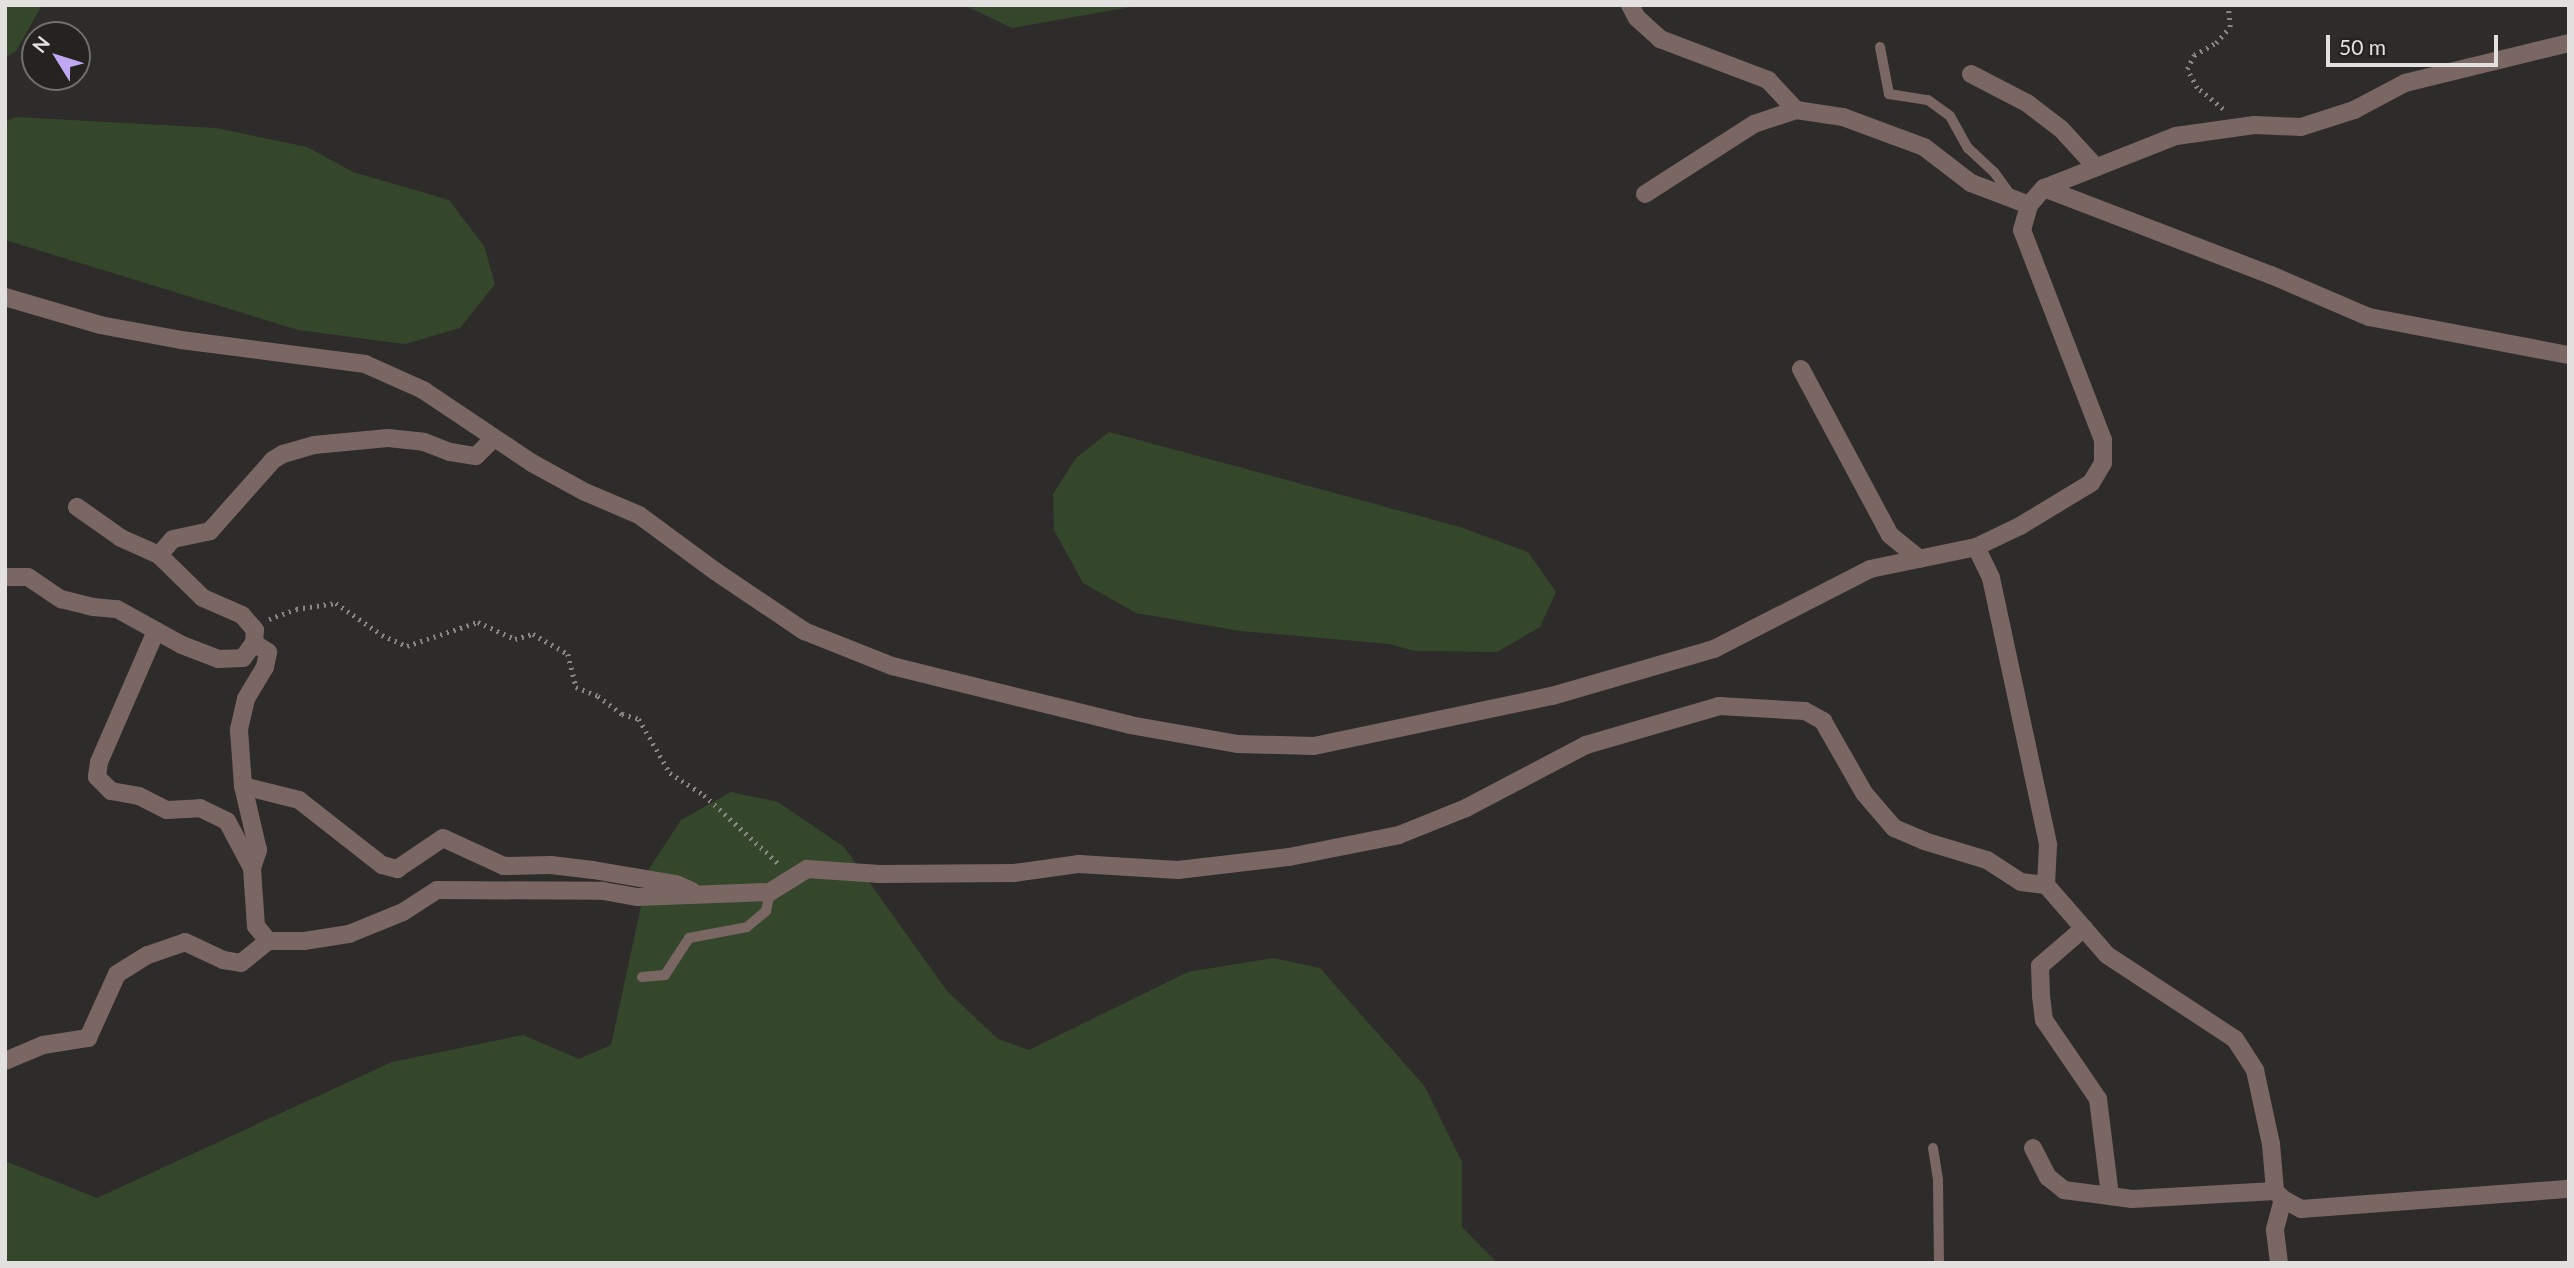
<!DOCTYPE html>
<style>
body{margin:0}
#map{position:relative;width:2574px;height:1268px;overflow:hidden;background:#2e2c2a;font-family:Lato,sans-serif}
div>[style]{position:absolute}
.green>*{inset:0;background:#35472a}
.path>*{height:4.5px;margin-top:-2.25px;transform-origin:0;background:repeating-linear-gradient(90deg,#898785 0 2px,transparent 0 7px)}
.service>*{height:10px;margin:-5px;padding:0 5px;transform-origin:5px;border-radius:5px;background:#7a6663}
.minor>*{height:18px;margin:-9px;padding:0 9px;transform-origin:9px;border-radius:9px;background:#7a6663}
span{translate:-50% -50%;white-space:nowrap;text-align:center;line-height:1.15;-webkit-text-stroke:7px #242320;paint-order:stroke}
.frame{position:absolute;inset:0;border:7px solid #e2e1df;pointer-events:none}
.north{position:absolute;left:21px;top:21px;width:70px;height:70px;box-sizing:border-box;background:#242320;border:2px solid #706f6c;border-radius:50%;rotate:308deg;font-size:19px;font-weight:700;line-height:28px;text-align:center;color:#e2e1df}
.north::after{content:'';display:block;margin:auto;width:24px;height:32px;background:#c0a8f3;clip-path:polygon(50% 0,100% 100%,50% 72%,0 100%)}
.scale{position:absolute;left:2326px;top:35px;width:172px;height:32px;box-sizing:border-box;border:4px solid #e2e1df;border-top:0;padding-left:9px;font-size:21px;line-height:24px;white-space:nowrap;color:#e2e1df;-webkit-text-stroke:5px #242320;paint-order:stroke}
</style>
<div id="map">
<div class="green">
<i style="clip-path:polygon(5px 5px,42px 5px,16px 51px,5px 58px)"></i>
<i style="clip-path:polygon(964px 5px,1142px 5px,1012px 28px)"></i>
<i style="clip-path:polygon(17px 117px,216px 128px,307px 147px,353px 172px,449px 200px,484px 246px,495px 284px,460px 328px,405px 344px,298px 330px,5px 240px,5px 121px)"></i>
<i style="clip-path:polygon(1109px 432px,1460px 527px,1528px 552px,1556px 592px,1540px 627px,1497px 652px,1414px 651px,1390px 644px,1240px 631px,1136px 613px,1083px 583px,1054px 530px,1053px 494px,1076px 458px)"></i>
<i style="clip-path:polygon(731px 792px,778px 802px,844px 847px,947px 991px,998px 1039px,1029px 1050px,1188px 972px,1273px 958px,1320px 968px,1425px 1087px,1462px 1162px,1462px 1227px,1497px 1263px,5px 1263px,5px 1161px,97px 1198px,392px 1062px,523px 1035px,579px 1059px,611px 1045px,649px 869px,681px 820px)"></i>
</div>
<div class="path">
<i style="left:2223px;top:109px;width:33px;rotate:-141deg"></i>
<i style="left:2197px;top:88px;width:21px;rotate:-118deg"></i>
<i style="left:2187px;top:69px;width:16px;rotate:-63deg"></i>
<i style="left:2194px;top:55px;width:25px;rotate:-29deg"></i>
<i style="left:2216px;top:43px;width:21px;rotate:-49deg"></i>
<i style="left:2230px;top:27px;width:22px;rotate:-95deg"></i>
<i style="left:269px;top:619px;width:29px;rotate:-20deg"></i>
<i style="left:296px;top:609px;width:40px;rotate:-8.5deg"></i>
<i style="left:336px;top:603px;width:56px;rotate:34.8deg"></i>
<i style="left:382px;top:635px;width:27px;rotate:24deg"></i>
<i style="left:407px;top:646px;width:75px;rotate:-18.7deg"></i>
<i style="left:478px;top:622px;width:41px;rotate:24.7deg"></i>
<i style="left:515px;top:639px;width:19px;rotate:-16deg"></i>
<i style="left:533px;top:634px;width:40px;rotate:29.7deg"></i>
<i style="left:568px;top:654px;width:34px;rotate:76deg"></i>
<i style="left:576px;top:687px;width:24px;rotate:22deg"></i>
<i style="left:598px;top:696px;width:30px;rotate:37deg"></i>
<i style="left:622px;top:714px;width:18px;rotate:16deg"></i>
<i style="left:639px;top:719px;width:62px;rotate:60.1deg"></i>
<i style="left:670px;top:773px;width:40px;rotate:32.9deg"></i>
<i style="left:704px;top:795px;width:103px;rotate:42.6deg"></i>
</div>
<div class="service">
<i style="left:1880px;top:47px;width:48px;rotate:79.2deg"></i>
<i style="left:1889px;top:94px;width:39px;rotate:9deg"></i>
<i style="left:1928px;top:100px;width:27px;rotate:36deg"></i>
<i style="left:1950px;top:116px;width:37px;rotate:61deg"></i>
<i style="left:1968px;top:148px;width:35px;rotate:43deg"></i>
<i style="left:1994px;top:172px;width:31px;rotate:54deg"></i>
<i style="left:642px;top:977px;width:23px;rotate:-5deg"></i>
<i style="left:665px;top:975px;width:44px;rotate:-57deg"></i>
<i style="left:689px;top:938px;width:59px;rotate:-10.7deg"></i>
<i style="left:747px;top:927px;width:25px;rotate:-40deg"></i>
<i style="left:766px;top:911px;width:19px;rotate:-78deg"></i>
<i style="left:1933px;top:1148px;width:33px;rotate:81deg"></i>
<i style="left:1938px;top:1181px;width:82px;rotate:89.3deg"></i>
</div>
<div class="minor">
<i style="left:1630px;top:5px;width:15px;rotate:62deg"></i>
<i style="left:1637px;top:18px;width:31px;rotate:42deg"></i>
<i style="left:1660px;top:39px;width:116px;rotate:20.8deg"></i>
<i style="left:1768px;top:80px;width:41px;rotate:47deg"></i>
<i style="left:1971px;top:74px;width:63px;rotate:27.4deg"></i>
<i style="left:2027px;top:103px;width:43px;rotate:37.4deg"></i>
<i style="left:2061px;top:129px;width:52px;rotate:47.4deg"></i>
<i style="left:2044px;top:188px;width:243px;rotate:21deg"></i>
<i style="left:2271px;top:275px;width:107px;rotate:23.2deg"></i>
<i style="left:2369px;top:317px;width:204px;rotate:10.8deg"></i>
<i style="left:1645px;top:194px;width:130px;rotate:-32.7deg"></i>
<i style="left:1754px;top:124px;width:44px;rotate:-18.4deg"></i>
<i style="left:1796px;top:110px;width:48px;rotate:8.5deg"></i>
<i style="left:1843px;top:117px;width:86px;rotate:20.3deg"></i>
<i style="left:1924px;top:147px;width:59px;rotate:37.5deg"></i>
<i style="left:1971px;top:183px;width:62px;rotate:20.8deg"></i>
<i style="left:5px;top:297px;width:99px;rotate:16.4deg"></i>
<i style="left:100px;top:325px;width:82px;rotate:10.5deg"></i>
<i style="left:181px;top:340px;width:186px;rotate:7.4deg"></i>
<i style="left:365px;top:364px;width:64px;rotate:24.1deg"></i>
<i style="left:423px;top:390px;width:131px;rotate:33.8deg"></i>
<i style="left:532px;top:463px;width:60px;rotate:28.7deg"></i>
<i style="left:585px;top:492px;width:59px;rotate:23.1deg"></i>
<i style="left:639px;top:515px;width:94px;rotate:36.4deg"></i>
<i style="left:715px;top:571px;width:107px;rotate:34deg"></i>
<i style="left:804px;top:631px;width:95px;rotate:21.7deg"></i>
<i style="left:892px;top:666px;width:245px;rotate:13.9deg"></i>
<i style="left:1130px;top:725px;width:110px;rotate:10deg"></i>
<i style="left:1238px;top:744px;width:76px;rotate:1.5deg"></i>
<i style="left:1314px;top:746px;width:243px;rotate:-11.9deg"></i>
<i style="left:1552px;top:696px;width:169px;rotate:-16.2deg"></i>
<i style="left:1714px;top:649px;width:175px;rotate:-27.1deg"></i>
<i style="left:1870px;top:569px;width:108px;rotate:-11.7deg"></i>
<i style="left:1976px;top:547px;width:49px;rotate:-25.5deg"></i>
<i style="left:2020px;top:526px;width:83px;rotate:-31.2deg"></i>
<i style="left:2091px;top:483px;width:23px;rotate:-59deg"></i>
<i style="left:2103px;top:463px;width:23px;rotate:-90deg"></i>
<i style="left:2103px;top:440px;width:225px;rotate:-111.1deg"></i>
<i style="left:2022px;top:230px;width:26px;rotate:-74deg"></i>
<i style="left:2029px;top:205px;width:23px;rotate:-49deg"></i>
<i style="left:2044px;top:188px;width:142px;rotate:-21.5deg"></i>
<i style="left:2176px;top:136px;width:79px;rotate:-8deg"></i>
<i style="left:2254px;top:125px;width:47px;rotate:2.4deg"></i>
<i style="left:2301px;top:127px;width:56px;rotate:-17.8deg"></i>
<i style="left:2354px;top:110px;width:58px;rotate:-27.9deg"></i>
<i style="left:2405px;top:83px;width:169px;rotate:-13.7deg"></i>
<i style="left:1801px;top:369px;width:188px;rotate:61.8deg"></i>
<i style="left:1890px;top:535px;width:38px;rotate:39deg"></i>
<i style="left:1976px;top:547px;width:34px;rotate:64deg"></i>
<i style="left:1991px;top:578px;width:273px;rotate:77.9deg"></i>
<i style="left:2048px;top:845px;width:40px;rotate:92.9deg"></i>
<i style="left:159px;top:555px;width:21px;rotate:-49deg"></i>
<i style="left:173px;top:539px;width:38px;rotate:-12deg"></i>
<i style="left:210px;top:531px;width:95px;rotate:-48.4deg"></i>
<i style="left:273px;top:460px;width:12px;rotate:-31deg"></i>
<i style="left:283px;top:454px;width:32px;rotate:-16deg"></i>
<i style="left:314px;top:445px;width:74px;rotate:-5.4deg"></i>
<i style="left:388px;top:438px;width:36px;rotate:6deg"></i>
<i style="left:424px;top:442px;width:28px;rotate:21deg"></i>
<i style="left:450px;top:452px;width:26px;rotate:9deg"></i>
<i style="left:476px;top:456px;width:25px;rotate:-45deg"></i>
<i style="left:5px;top:577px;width:23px"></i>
<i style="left:28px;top:577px;width:40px;rotate:34deg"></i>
<i style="left:61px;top:599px;width:33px;rotate:14deg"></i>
<i style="left:93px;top:607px;width:24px;rotate:5deg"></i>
<i style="left:117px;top:609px;width:74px;rotate:29deg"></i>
<i style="left:182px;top:645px;width:39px;rotate:21deg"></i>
<i style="left:218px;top:659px;width:25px;rotate:-2deg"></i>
<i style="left:243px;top:658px;width:19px;rotate:-54deg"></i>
<i style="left:254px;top:643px;width:13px;rotate:-86deg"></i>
<i style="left:255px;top:630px;width:20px;rotate:-131deg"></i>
<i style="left:242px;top:615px;width:43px;rotate:-156.4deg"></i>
<i style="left:203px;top:598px;width:62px;rotate:-135.7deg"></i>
<i style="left:159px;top:555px;width:42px;rotate:-155.9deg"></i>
<i style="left:121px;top:538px;width:54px;rotate:-144.8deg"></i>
<i style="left:156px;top:631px;width:143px;rotate:113.5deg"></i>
<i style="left:99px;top:762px;width:15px;rotate:98deg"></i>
<i style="left:97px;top:777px;width:20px;rotate:45deg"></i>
<i style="left:111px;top:791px;width:28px;rotate:10deg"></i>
<i style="left:139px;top:796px;width:31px;rotate:27deg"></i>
<i style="left:167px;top:810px;width:33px;rotate:-3deg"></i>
<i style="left:200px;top:808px;width:30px;rotate:26deg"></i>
<i style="left:227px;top:821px;width:53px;rotate:62deg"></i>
<i style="left:254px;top:643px;width:17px;rotate:33deg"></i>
<i style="left:268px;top:652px;width:15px;rotate:101deg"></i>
<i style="left:265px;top:667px;width:37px;rotate:121deg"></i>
<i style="left:246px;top:699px;width:32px;rotate:103deg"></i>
<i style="left:239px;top:730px;width:56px;rotate:85.9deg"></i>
<i style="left:243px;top:786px;width:66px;rotate:76.8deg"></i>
<i style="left:258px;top:850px;width:19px;rotate:108deg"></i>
<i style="left:252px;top:868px;width:58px;rotate:86.1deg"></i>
<i style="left:256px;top:926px;width:19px;rotate:51deg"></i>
<i style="left:243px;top:786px;width:58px;rotate:14deg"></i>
<i style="left:299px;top:800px;width:105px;rotate:38.1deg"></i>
<i style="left:382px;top:865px;width:16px;rotate:15deg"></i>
<i style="left:397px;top:869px;width:55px;rotate:-34deg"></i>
<i style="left:443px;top:838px;width:67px;rotate:24.7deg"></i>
<i style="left:504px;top:866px;width:47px;rotate:-1.2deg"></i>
<i style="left:551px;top:865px;width:42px;rotate:6.8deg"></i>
<i style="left:593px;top:870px;width:84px;rotate:9.6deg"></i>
<i style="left:676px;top:884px;width:17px;rotate:24deg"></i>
<i style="left:2084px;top:928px;width:58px;rotate:139.2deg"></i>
<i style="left:2040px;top:966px;width:30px;rotate:88deg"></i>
<i style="left:2041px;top:996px;width:24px;rotate:83deg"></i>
<i style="left:2044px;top:1020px;width:96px;rotate:55.6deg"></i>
<i style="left:2098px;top:1099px;width:98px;rotate:82.9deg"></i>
<i style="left:5px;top:1061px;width:41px;rotate:-22.8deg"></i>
<i style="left:43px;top:1045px;width:46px;rotate:-8.8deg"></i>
<i style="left:88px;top:1038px;width:70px;rotate:-65.6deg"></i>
<i style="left:117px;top:974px;width:36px;rotate:-32deg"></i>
<i style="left:148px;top:955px;width:39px;rotate:-19deg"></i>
<i style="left:185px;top:942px;width:42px;rotate:25.3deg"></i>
<i style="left:223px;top:960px;width:18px;rotate:9deg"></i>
<i style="left:241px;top:963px;width:35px;rotate:-39deg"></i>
<i style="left:268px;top:941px;width:36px"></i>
<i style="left:304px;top:941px;width:46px;rotate:-8.8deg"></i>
<i style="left:349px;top:934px;width:58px;rotate:-22.2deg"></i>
<i style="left:403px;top:912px;width:40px;rotate:-32.9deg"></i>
<i style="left:437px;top:890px;width:166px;rotate:0.3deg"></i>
<i style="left:603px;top:891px;width:35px;rotate:10deg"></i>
<i style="left:637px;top:897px;width:133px;rotate:-2.2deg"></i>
<i style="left:770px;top:892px;width:44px;rotate:-31.9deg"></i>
<i style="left:807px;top:869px;width:73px;rotate:3.9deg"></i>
<i style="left:880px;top:874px;width:134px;rotate:-0.4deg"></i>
<i style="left:1014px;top:873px;width:66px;rotate:-7.9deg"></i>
<i style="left:1079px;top:864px;width:99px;rotate:3.5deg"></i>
<i style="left:1178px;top:870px;width:112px;rotate:-6.7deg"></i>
<i style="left:1289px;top:857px;width:112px;rotate:-11.3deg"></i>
<i style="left:1399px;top:835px;width:72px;rotate:-21.9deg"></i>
<i style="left:1466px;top:808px;width:136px;rotate:-27.7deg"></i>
<i style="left:1586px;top:745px;width:139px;rotate:-16.3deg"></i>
<i style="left:1719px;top:706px;width:86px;rotate:3.3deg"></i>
<i style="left:1805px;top:711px;width:21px;rotate:29deg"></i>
<i style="left:1823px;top:721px;width:83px;rotate:60.3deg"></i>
<i style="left:1864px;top:793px;width:46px;rotate:49.4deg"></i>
<i style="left:1894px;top:828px;width:33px;rotate:23deg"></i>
<i style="left:1924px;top:841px;width:66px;rotate:16.8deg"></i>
<i style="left:1987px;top:860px;width:40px;rotate:32.9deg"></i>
<i style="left:2021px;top:882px;width:25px;rotate:7deg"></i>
<i style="left:2046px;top:885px;width:93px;rotate:48.9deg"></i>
<i style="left:2107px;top:955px;width:153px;rotate:33.3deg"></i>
<i style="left:2235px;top:1039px;width:37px;rotate:57deg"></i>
<i style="left:2255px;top:1070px;width:76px;rotate:77.8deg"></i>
<i style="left:2271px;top:1144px;width:47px;rotate:85.1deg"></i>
<i style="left:2275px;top:1191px;width:11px;rotate:45deg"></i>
<i style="left:2283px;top:1199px;width:21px;rotate:29deg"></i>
<i style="left:2301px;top:1209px;width:269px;rotate:-4.3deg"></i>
<i style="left:2033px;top:1148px;width:33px;rotate:63deg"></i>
<i style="left:2048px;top:1177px;width:21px;rotate:39deg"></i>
<i style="left:2064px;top:1190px;width:69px;rotate:7.5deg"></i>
<i style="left:2132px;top:1199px;width:143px;rotate:-3.2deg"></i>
<i style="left:2279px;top:1263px;width:34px;rotate:-97deg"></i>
<i style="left:2275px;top:1229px;width:31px;rotate:-75deg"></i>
</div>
<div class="frame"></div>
<div class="north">N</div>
<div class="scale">50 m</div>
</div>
